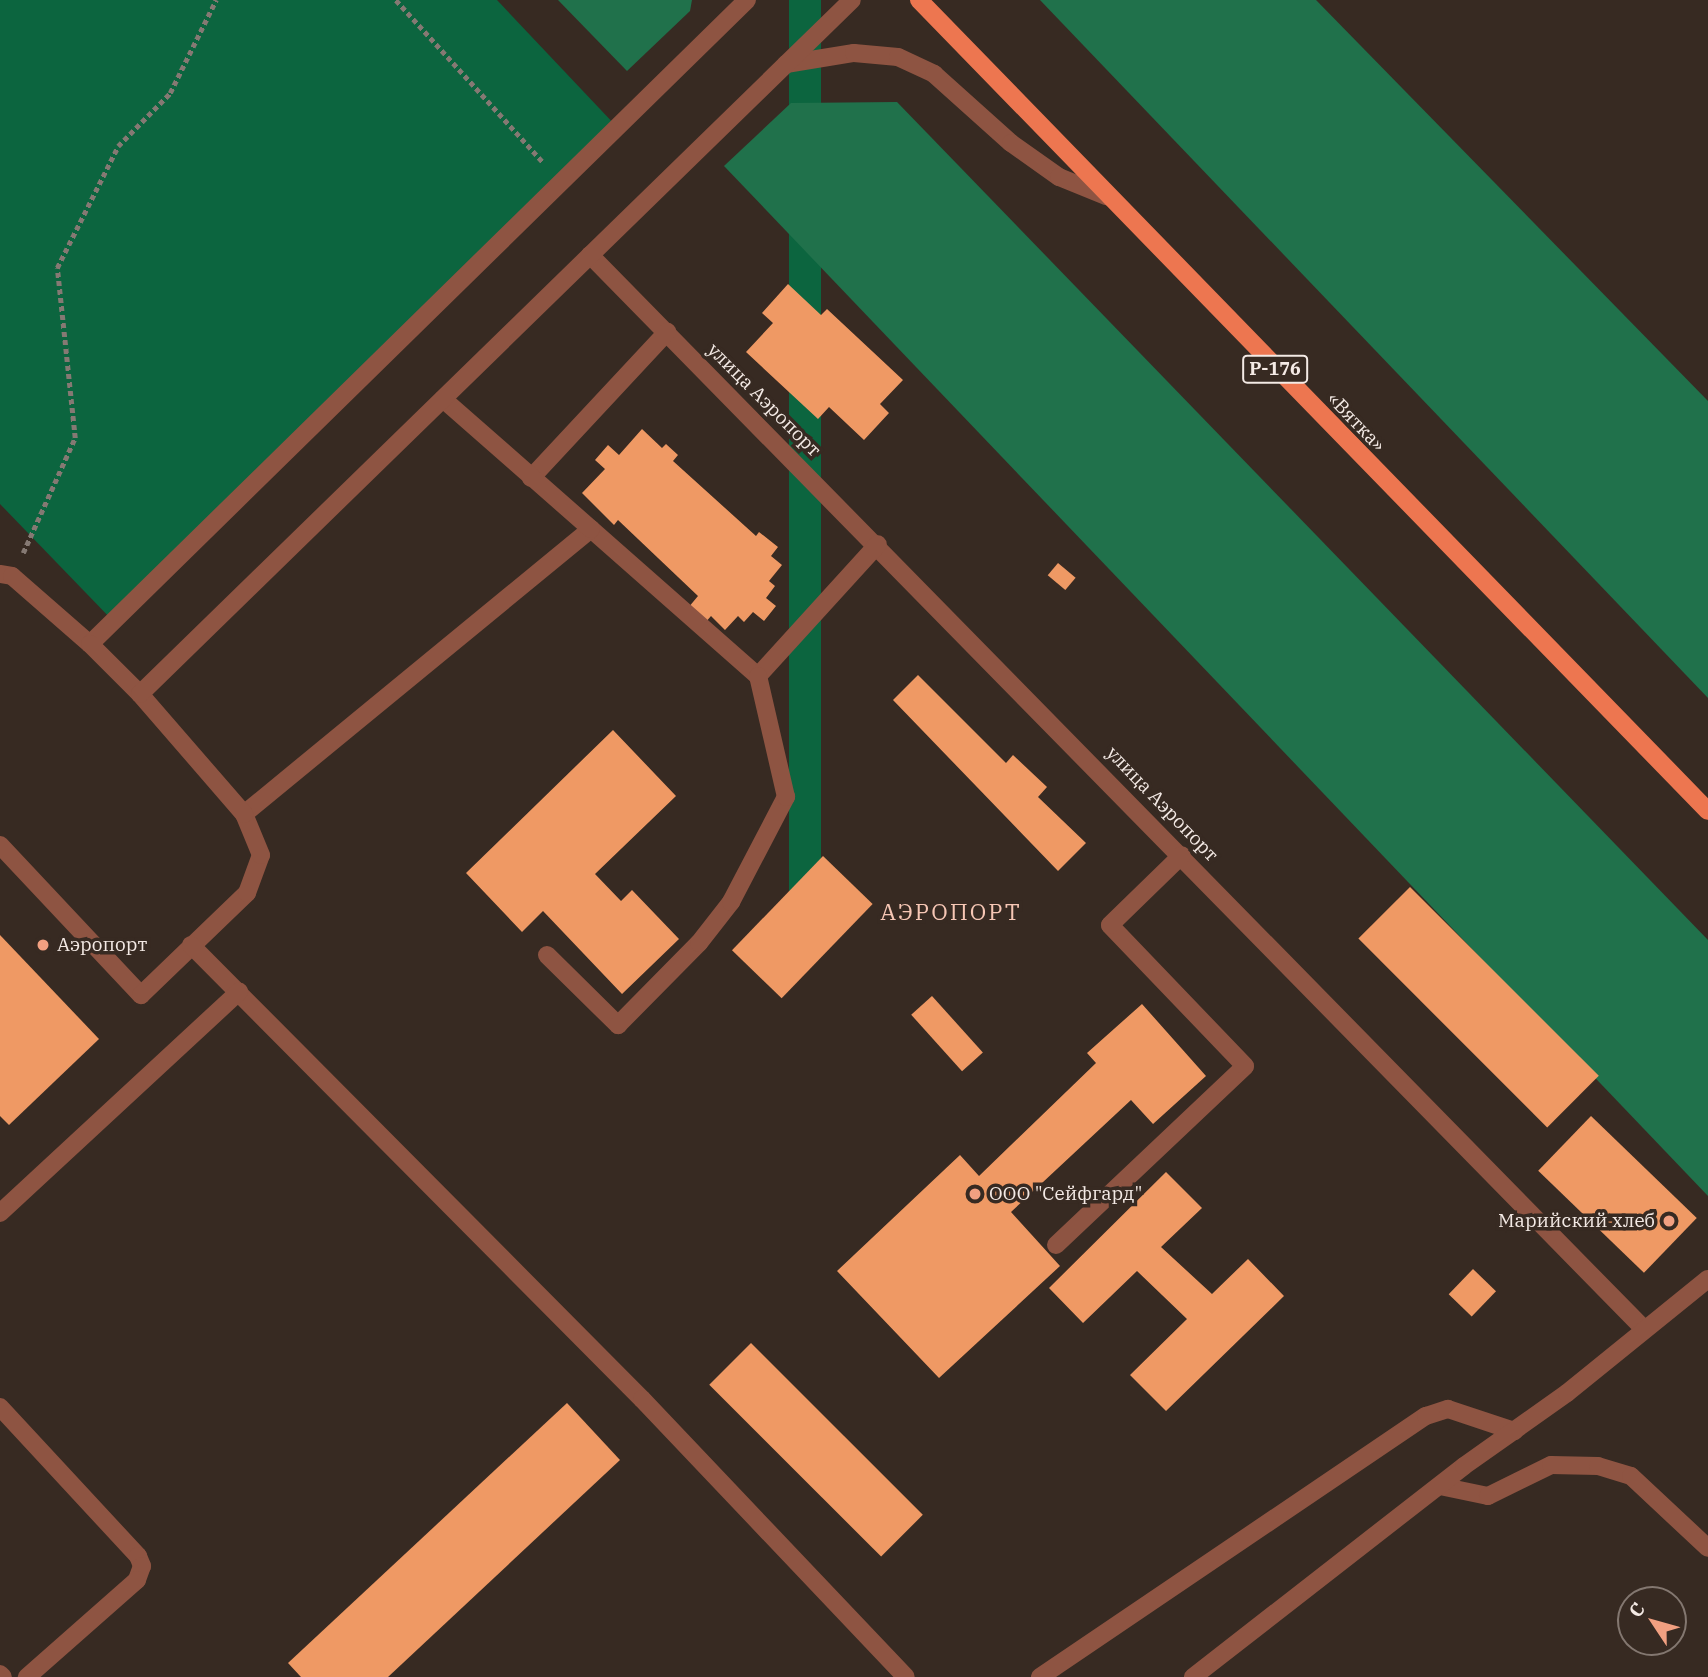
<!DOCTYPE html>
<meta charset="utf-8">
<style>
body{margin:0}
#map{position:relative;width:1708px;height:1677px;overflow:hidden;background:#372a22;font-family:"IBM Plex Serif",serif}
div>[style]{position:absolute}
.green>*{inset:0;background:#0c653f;transform-origin:0 0}
.forest>*{inset:0;background:#20714b}
.building>*{inset:0;background:#ef9964;transform-origin:0 0}
.path>*{height:4.5px;margin-top:-2.25px;transform-origin:0;background:repeating-linear-gradient(90deg,#857973 0 5px,transparent 0 8.5px)}
.minor>*{height:18px;margin:-9px;padding:0 9px;transform-origin:9px;border-radius:9px;background:#8e5442}
.major>*{height:18px;margin:-9px;padding:0 9px;transform-origin:9px;border-radius:9px;background:#ed7650}
.dots>*{width:19px;height:19px;translate:-50% -50%;box-sizing:border-box;border:4px solid #372a22;border-radius:50%}
span{translate:-50% -50%;white-space:nowrap;text-align:center;line-height:1.15;-webkit-text-stroke:7px #372a22;paint-order:stroke}
.shield-label span{padding:2px 5px;background:#372a22;border:2px solid;border-radius:5px;-webkit-text-stroke-width:0}
.shield-label{font-size:18px;color:#f4eae5;font-weight:700}
.street-label{font-size:19px;color:#f4eae5}
.poi-label{font-size:19px;color:#f4eae5}
.left{translate:0 -50%;text-align:left}
.right{translate:-100% -50%;text-align:right}
.quarter-label{font-size:23px;color:#f7c7b5;letter-spacing:2px}
.north{position:absolute;left:1617px;top:1586px;width:70px;height:70px;box-sizing:border-box;background:#372a22;border:2px solid #837770;border-radius:50%;rotate:306deg;font-size:19px;font-weight:700;line-height:28px;text-align:center;color:#f4eae5}
.north::after{content:'';display:block;margin:auto;width:24px;height:32px;background:#f2a081;clip-path:polygon(50% 0,100% 100%,50% 72%,0 100%)}
</style>
<div id="map">
<div class="green">
<i style="clip-path:polygon(0 0,497px 0,617px 127px,114px 622px,0 504px)"></i>
<i style="left:789px;top:0;width:32px;height:896px"></i>
</div>
<div class="forest">
<i style="clip-path:polygon(558px 0,692px 0,690px 11px,627px 71px)"></i>
<i style="clip-path:polygon(1040px 0,1316px 0,1708px 401px,1708px 698px)"></i>
<i style="clip-path:polygon(897px 102px,1708px 940px,1708px 1196px,724px 166px,791px 103px)"></i>
</div>
<div class="building">
<i style="clip-path:polygon(788px 284px,821px 315px,827px 309px,903px 380px,880px 404px,889px 413px,864px 440px,829px 407px,818px 419px,746px 352px,773px 323px,762px 313px)"></i>
<i style="clip-path:polygon(642px 429px,662px 448px,666px 444px,678px 455px,673px 461px,756px 536px,759px 532px,778px 547px,771px 556px,782px 565px,769px 581px,775px 586px,766px 598px,776px 606px,764px 621px,753px 612px,744px 622px,738px 616px,725px 630px,711px 616px,705px 623px,688px 608px,698px 596px,618px 520px,614px 525px,582px 493px,605px 469px,595px 460px,608px 445px,619px 455px)"></i>
<i style="left:1058px;top:563px;width:23px;height:16px;rotate:40deg"></i>
<i style="clip-path:polygon(918px 675px,1006px 763px,1013px 755px,1047px 787px,1038px 797px,1086px 843px,1058px 871px,893px 700px)"></i>
<i style="clip-path:polygon(613px 730px,676px 796px,595px 874px,621px 901px,632px 890px,679px 939px,622px 994px,543px 911px,522px 932px,466px 873px)"></i>
<i style="left:823px;top:856px;width:69px;height:131px;rotate:44deg"></i>
<i style="left:1410px;top:887px;width:267px;height:73px;rotate:45deg"></i>
<i style="clip-path:polygon(0 935px,99px 1039px,9px 1125px,0 1116px)"></i>
<i style="left:932px;top:996px;width:76px;height:28px;rotate:48deg"></i>
<i style="clip-path:polygon(1142px 1004px,1206px 1076px,1153px 1124px,1131px 1100px,1011px 1212px,1060px 1266px,939px 1378px,837px 1271px,960px 1155px,979px 1176px,1096px 1063px,1087px 1053px)"></i>
<i style="left:1591px;top:1116px;width:147px;height:76px;rotate:44deg"></i>
<i style="clip-path:polygon(1166px 1172px,1202px 1208px,1161px 1247px,1212px 1294px,1248px 1259px,1284px 1296px,1166px 1411px,1130px 1375px,1187px 1319px,1137px 1271px,1083px 1323px,1049px 1288px)"></i>
<i style="left:1473px;top:1269px;width:32px;height:35px;rotate:44deg"></i>
<i style="left:751px;top:1343px;width:243px;height:59px;rotate:45deg"></i>
<i style="clip-path:polygon(567px 1403px,620px 1460px,388px 1677px,301px 1677px,288px 1663px)"></i>
</div>
<div class="path">
<i style="left:396px;top:0;width:220px;rotate:47.8deg"></i>
<i style="left:23px;top:553px;width:126px;rotate:-65.7deg"></i>
<i style="left:75px;top:438px;width:171px;rotate:-96deg"></i>
<i style="left:57px;top:268px;width:136px;rotate:-63.4deg"></i>
<i style="left:118px;top:146px;width:74px;rotate:-45.5deg"></i>
<i style="left:170px;top:93px;width:104px;rotate:-63.7deg"></i>
</div>
<div class="minor">
<i style="left:786px;top:64px;width:69px;rotate:-9.2deg"></i>
<i style="left:854px;top:53px;width:44px;rotate:5.2deg"></i>
<i style="left:898px;top:57px;width:40px;rotate:25deg"></i>
<i style="left:934px;top:74px;width:103px;rotate:41.9deg"></i>
<i style="left:1011px;top:143px;width:59px;rotate:35.3deg"></i>
<i style="left:1059px;top:177px;width:51px;rotate:22deg"></i>
<i style="left:590px;top:255px;width:1505px;rotate:45.54deg"></i>
<i style="left:531px;top:478px;width:200px;rotate:-47deg"></i>
<i style="left:591px;top:529px;width:222px;rotate:41.4deg"></i>
<i style="left:758px;top:676px;width:178px;rotate:-47.7deg"></i>
<i style="left:0;top:574px;width:12px;rotate:9deg"></i>
<i style="left:12px;top:576px;width:103px;rotate:41.1deg"></i>
<i style="left:90px;top:644px;width:920px;rotate:-44.43deg"></i>
<i style="left:90px;top:644px;width:71px;rotate:45deg"></i>
<i style="left:244px;top:814px;width:449px;rotate:-39.4deg"></i>
<i style="left:591px;top:529px;width:197px;rotate:-138.7deg"></i>
<i style="left:0;top:845px;width:206px;rotate:46.8deg"></i>
<i style="left:141px;top:995px;width:147px;rotate:-43.9deg"></i>
<i style="left:247px;top:893px;width:40px;rotate:-69.8deg"></i>
<i style="left:261px;top:855px;width:44px;rotate:-112.5deg"></i>
<i style="left:244px;top:814px;width:159px;rotate:-130.9deg"></i>
<i style="left:140px;top:694px;width:994px;rotate:-44.27deg"></i>
<i style="left:191px;top:945px;width:640px;rotate:45.19deg"></i>
<i style="left:642px;top:1399px;width:383px;rotate:46.5deg"></i>
<i style="left:547px;top:955px;width:100px;rotate:44.6deg"></i>
<i style="left:618px;top:1025px;width:115px;rotate:-45.4deg"></i>
<i style="left:699px;top:943px;width:52px;rotate:-52deg"></i>
<i style="left:731px;top:902px;width:119px;rotate:-62.4deg"></i>
<i style="left:786px;top:797px;width:124px;rotate:-103deg"></i>
<i style="left:0;top:1213px;width:326px;rotate:-42.8deg"></i>
<i style="left:1056px;top:1245px;width:260px;rotate:-43.4deg"></i>
<i style="left:1245px;top:1066px;width:195px;rotate:-133.8deg"></i>
<i style="left:1110px;top:925px;width:100px;rotate:-44.2deg"></i>
<i style="left:0;top:1407px;width:203px;rotate:47.2deg"></i>
<i style="left:138px;top:1556px;width:11px;rotate:68deg"></i>
<i style="left:142px;top:1566px;width:15px;rotate:110deg"></i>
<i style="left:137px;top:1580px;width:147px;rotate:138.6deg"></i>
<i style="left:1440px;top:1486px;width:49px;rotate:11.8deg"></i>
<i style="left:1488px;top:1496px;width:70px;rotate:-26.2deg"></i>
<i style="left:1551px;top:1465px;width:47px;rotate:1.2deg"></i>
<i style="left:1598px;top:1466px;width:34px;rotate:17deg"></i>
<i style="left:1631px;top:1476px;width:105px;rotate:43.1deg"></i>
<i style="left:0;top:1674px;width:4px;rotate:45deg"></i>
<i style="left:1040px;top:1677px;width:466px;rotate:-34.1deg"></i>
<i style="left:1426px;top:1416px;width:23px;rotate:-18deg"></i>
<i style="left:1448px;top:1409px;width:70px;rotate:18.4deg"></i>
<i style="left:1193px;top:1677px;width:343px;rotate:-37.9deg"></i>
<i style="left:1464px;top:1466px;width:126px;rotate:-35.3deg"></i>
<i style="left:1567px;top:1393px;width:181px;rotate:-39deg"></i>
</div>
<div class="major">
<i style="left:919px;top:0;width:1131px;rotate:45.79deg"></i>
</div>
<div class="dots">
<i style="left:43px;top:945px;background:#f2a081"></i>
<i style="left:975px;top:1194px;background:#f2a081"></i>
<i style="left:1669px;top:1221px;background:#f2a081"></i>
</div>
<div class="shield-label">
<span style="left:1275px;top:369px">Р-176</span>
</div>
<div class="street-label">
<span style="left:764px;top:400px;rotate:45deg">улица Аэропорт</span>
<span style="left:1356px;top:422px;rotate:46deg">«Вятка»</span>
<span style="left:1162px;top:804px;rotate:46deg">улица Аэропорт</span>
</div>
<div class="poi-label">
<span class="left" style="left:57px;top:945px">Аэропорт</span>
<span class="left" style="left:989px;top:1194px">ООО "Сейфгард"</span>
<span class="right" style="left:1655px;top:1221px">Марийский хлеб</span>
</div>
<div class="quarter-label">
<span style="left:951px;top:911px">АЭРОПОРТ</span>
</div>
<div class="north">С</div>
</div>
